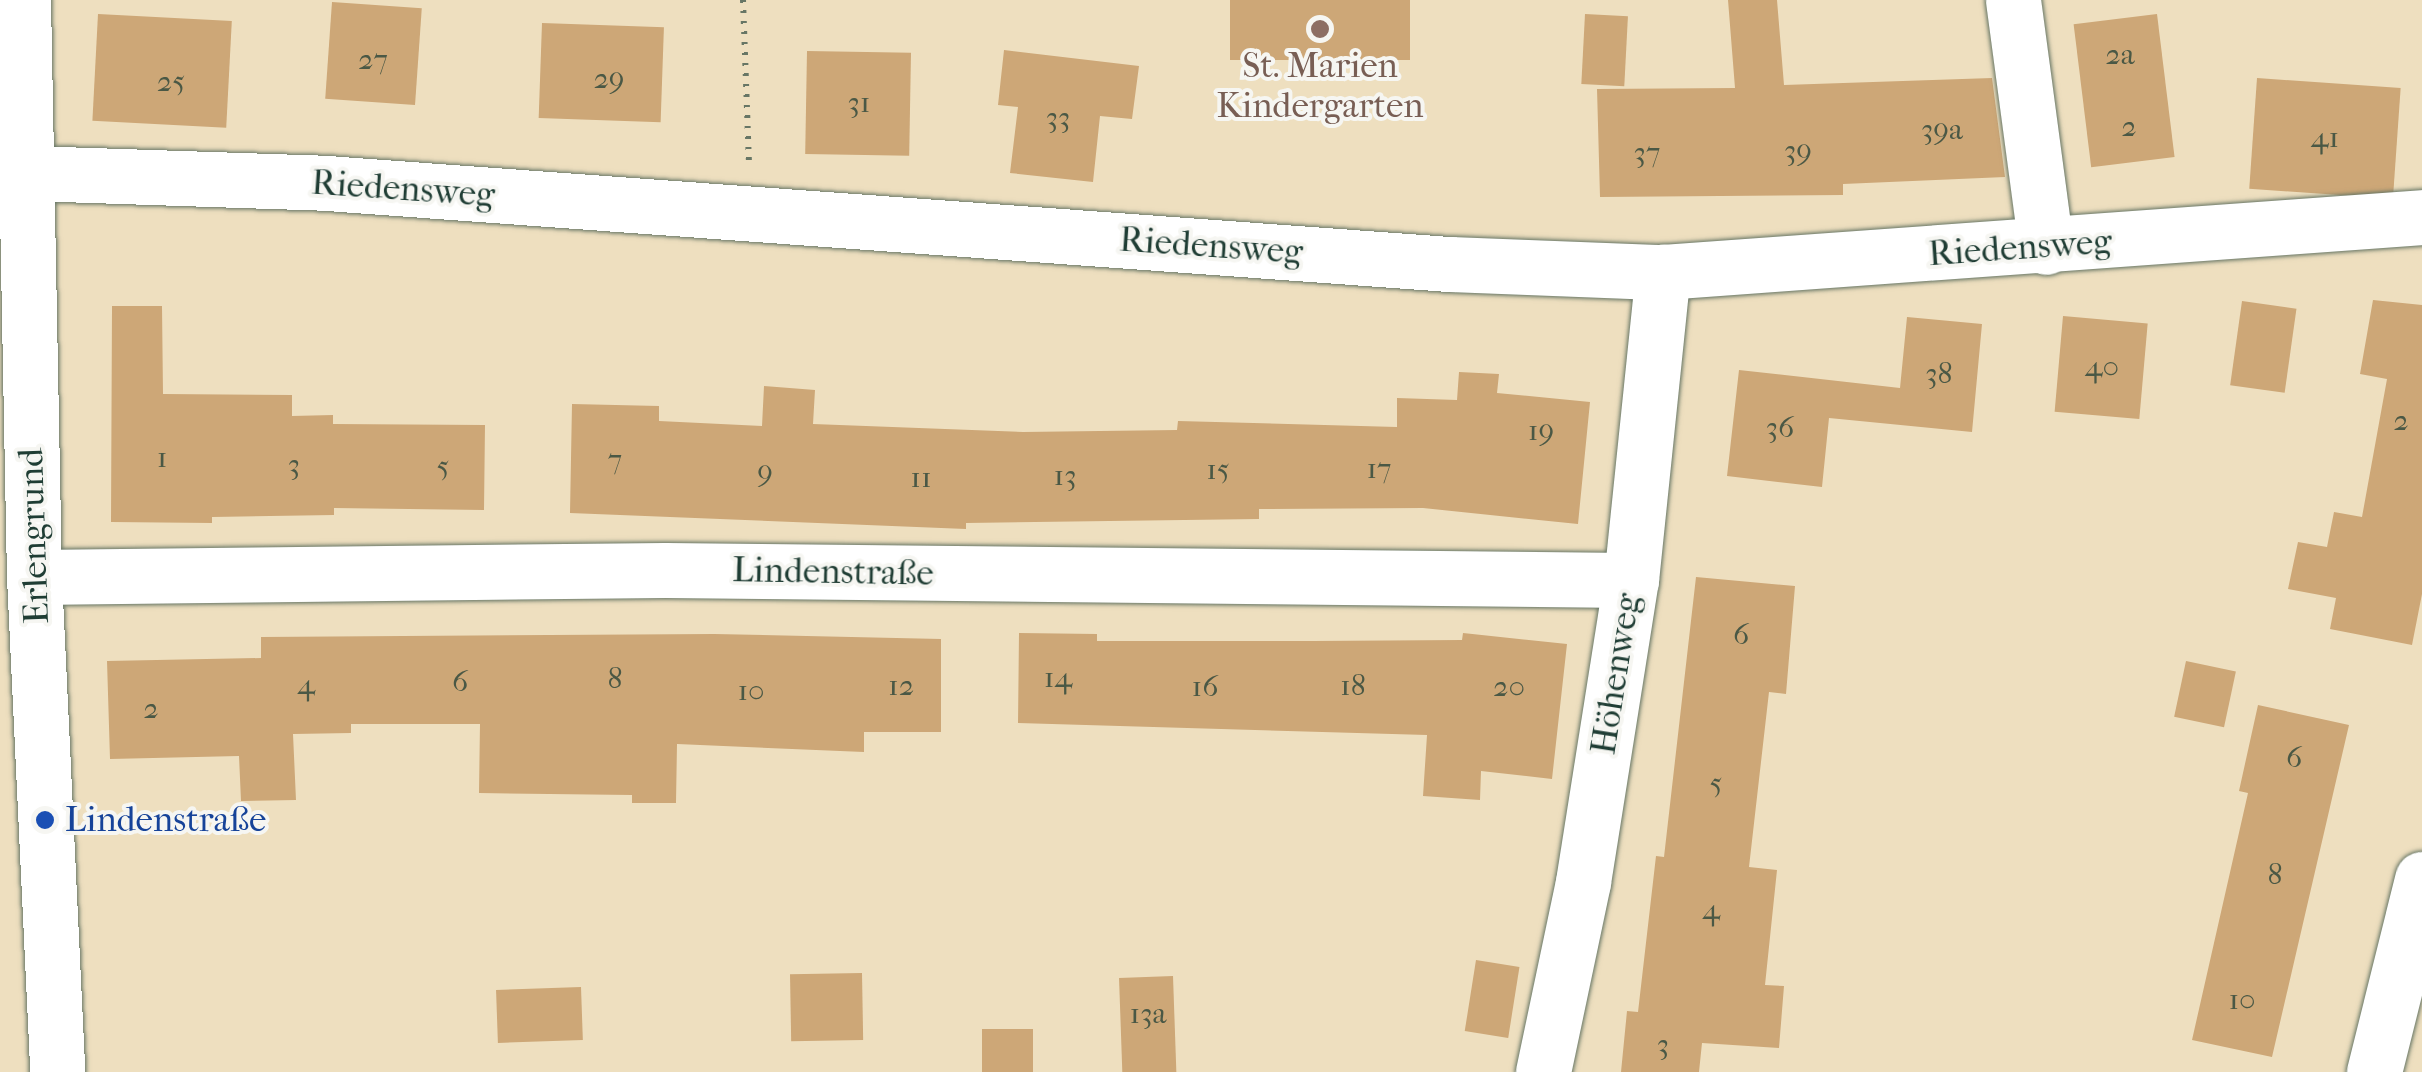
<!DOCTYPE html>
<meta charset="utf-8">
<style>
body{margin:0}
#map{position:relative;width:2422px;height:1072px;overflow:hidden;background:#eedfbf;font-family:"IM FELL French Canon",serif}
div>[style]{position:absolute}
.building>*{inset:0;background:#cda777;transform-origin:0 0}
.path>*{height:6px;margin-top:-3px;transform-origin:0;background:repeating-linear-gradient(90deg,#677665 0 2.5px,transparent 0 10.5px)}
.roads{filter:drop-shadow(0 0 2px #677665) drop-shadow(0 0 2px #677665)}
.minor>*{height:55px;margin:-27.5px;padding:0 27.5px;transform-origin:27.5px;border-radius:27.5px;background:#fff}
.dots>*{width:28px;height:28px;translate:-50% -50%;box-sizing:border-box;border:5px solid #f6f6f2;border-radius:50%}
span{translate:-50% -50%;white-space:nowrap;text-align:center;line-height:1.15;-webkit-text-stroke:8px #f6f6f2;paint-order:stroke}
.number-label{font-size:30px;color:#4a5845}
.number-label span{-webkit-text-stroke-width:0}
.education-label{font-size:35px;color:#785e54}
.street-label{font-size:35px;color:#1f3d34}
.transit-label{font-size:35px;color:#164399}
.left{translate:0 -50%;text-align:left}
</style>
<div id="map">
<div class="building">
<i style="left:1230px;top:0;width:180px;height:60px"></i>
<i style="clip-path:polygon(1728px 0,1777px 0,1784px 85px,1992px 78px,2005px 177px,1843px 184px,1843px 195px,1600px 197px,1597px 89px,1735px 88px)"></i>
<i style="left:332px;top:2px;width:90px;height:97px;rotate:4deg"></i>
<i style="left:98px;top:14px;width:134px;height:107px;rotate:3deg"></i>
<i style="left:1585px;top:14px;width:43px;height:70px;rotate:3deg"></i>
<i style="left:2157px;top:14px;width:144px;height:84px;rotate:83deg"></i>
<i style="left:542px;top:23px;width:122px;height:95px;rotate:2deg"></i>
<i style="clip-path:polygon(1004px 50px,1139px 66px,1132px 119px,1100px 116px,1093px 182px,1010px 173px,1018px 107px,998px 105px)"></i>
<i style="left:807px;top:51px;width:104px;height:103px;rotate:1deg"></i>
<i style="left:2257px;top:78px;width:144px;height:111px;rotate:4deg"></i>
<i style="clip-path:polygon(2373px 300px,2422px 305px,2422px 594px,2412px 645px,2330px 629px,2336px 598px,2288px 589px,2298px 542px,2327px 547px,2334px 512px,2362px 517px,2387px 379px,2360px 374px)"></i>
<i style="left:2242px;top:301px;width:55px;height:85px;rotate:8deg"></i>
<i style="clip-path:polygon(112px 306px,162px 306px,163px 394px,292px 395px,292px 416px,333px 415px,333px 424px,485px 425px,484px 510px,334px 508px,334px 515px,212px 517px,212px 523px,111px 522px)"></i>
<i style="left:2063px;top:316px;width:85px;height:96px;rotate:5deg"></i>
<i style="clip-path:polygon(1907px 317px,1982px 324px,1972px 432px,1829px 418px,1822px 487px,1727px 476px,1739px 370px,1900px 388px)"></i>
<i style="clip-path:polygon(1459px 372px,1499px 374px,1497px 393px,1590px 402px,1578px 524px,1423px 508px,1259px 509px,1259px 519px,966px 523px,966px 529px,570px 513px,572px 404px,659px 406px,659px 421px,762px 426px,764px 386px,815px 390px,813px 424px,1023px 432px,1177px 430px,1178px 421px,1397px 427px,1397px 398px,1457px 400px)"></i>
<i style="clip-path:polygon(1696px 577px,1795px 586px,1786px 694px,1769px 692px,1749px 867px,1777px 870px,1765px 985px,1784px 986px,1779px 1048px,1702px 1043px,1699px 1072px,1621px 1072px,1627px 1011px,1638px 1012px,1656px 856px,1664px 857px)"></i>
<i style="clip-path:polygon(1019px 633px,1097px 634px,1097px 641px,1313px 641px,1462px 640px,1463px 633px,1567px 644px,1552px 779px,1481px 771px,1480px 800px,1423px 796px,1427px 735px,1018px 723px)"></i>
<i style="clip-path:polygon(714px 634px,941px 639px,941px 732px,864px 732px,864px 752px,677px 744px,676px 803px,632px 803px,632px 795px,479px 793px,480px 724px,351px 724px,351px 733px,293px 734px,296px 800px,241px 801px,239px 756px,110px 759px,107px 661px,261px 658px,261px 637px)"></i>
<i style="left:2186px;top:661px;width:51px;height:57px;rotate:12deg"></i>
<i style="clip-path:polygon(2258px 705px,2349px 725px,2272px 1057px,2192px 1040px,2248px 793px,2239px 791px)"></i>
<i style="left:1476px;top:960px;width:44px;height:72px;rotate:9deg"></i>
<i style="left:862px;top:973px;width:67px;height:72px;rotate:89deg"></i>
<i style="left:1173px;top:976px;width:96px;height:54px;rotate:88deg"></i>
<i style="left:581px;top:987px;width:53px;height:85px;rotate:88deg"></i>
<i style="left:982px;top:1029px;width:51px;height:43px"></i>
</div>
<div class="path">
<i style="left:743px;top:0;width:164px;rotate:87.9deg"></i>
</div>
<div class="roads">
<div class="minor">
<i style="left:23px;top:0;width:577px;rotate:88.91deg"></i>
<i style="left:34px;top:577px;width:496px;rotate:87.3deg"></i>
<i style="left:2013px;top:0;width:249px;rotate:82.4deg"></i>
<i style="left:0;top:172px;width:327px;rotate:1.9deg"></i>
<i style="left:327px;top:183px;width:1126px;rotate:4.13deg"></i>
<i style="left:1450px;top:264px;width:213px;rotate:2.2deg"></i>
<i style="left:1663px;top:272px;width:761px;rotate:-4.14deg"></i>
<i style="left:34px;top:577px;width:631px;rotate:-0.64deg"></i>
<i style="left:665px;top:570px;width:966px;rotate:0.59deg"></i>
<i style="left:1543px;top:1072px;width:194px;rotate:-78.1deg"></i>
<i style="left:1583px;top:882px;width:306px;rotate:-81deg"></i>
<i style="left:1631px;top:580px;width:310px;rotate:-84.1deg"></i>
<i style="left:2374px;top:1072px;width:199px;rotate:-76deg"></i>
</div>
</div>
<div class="dots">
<i style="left:1320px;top:29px;background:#8d6e63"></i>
<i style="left:45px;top:820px;background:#1a4fb4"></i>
</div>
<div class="number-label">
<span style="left:2120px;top:55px">2a</span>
<span style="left:373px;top:60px">27</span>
<span style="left:609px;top:79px">29</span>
<span style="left:171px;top:82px">25</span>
<span style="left:859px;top:103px">31</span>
<span style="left:1058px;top:118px">33</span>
<span style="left:2129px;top:127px">2</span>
<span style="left:1942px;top:130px">39a</span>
<span style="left:2325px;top:138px">41</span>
<span style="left:1798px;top:151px">39</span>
<span style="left:1647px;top:153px">37</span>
<span style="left:2102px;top:367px">40</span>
<span style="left:1939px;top:374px">38</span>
<span style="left:2401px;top:421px">2</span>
<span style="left:1780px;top:428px">36</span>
<span style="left:1541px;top:431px">19</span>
<span style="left:162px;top:458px">1</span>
<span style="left:615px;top:460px">7</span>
<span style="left:294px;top:465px">3</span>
<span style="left:443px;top:467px">5</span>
<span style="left:1379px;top:469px">17</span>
<span style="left:1218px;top:470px">15</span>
<span style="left:765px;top:472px">9</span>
<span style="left:1065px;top:476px">13</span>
<span style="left:921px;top:478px">11</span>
<span style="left:1741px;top:635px">6</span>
<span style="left:1058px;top:678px">14</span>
<span style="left:615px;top:679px">8</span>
<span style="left:460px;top:682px">6</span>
<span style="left:306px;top:685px">4</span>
<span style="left:901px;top:686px">12</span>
<span style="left:1353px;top:686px">18</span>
<span style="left:1205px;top:687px">16</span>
<span style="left:1509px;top:687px">20</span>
<span style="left:751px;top:691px">10</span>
<span style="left:151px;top:709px">2</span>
<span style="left:2294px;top:758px">6</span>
<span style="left:1716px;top:784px">5</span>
<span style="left:2275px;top:875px">8</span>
<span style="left:1711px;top:910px">4</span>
<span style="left:2242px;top:1000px">10</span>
<span style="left:1148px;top:1014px">13a</span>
<span style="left:1663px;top:1045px">3</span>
</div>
<div class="education-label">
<span style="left:1320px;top:86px">St. Marien<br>Kindergarten</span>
</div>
<div class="street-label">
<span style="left:403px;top:189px;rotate:4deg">Riedensweg</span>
<span style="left:1211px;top:246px;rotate:4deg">Riedensweg</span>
<span style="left:2020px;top:248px;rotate:-4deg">Riedensweg</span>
<span style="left:34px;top:536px;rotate:-92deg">Erlengrund</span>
<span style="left:833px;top:572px;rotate:1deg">Lindenstraße</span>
<span style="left:1616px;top:674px;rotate:-81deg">Höhenweg</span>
</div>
<div class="transit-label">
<span class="left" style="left:65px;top:820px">Lindenstraße</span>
</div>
</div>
